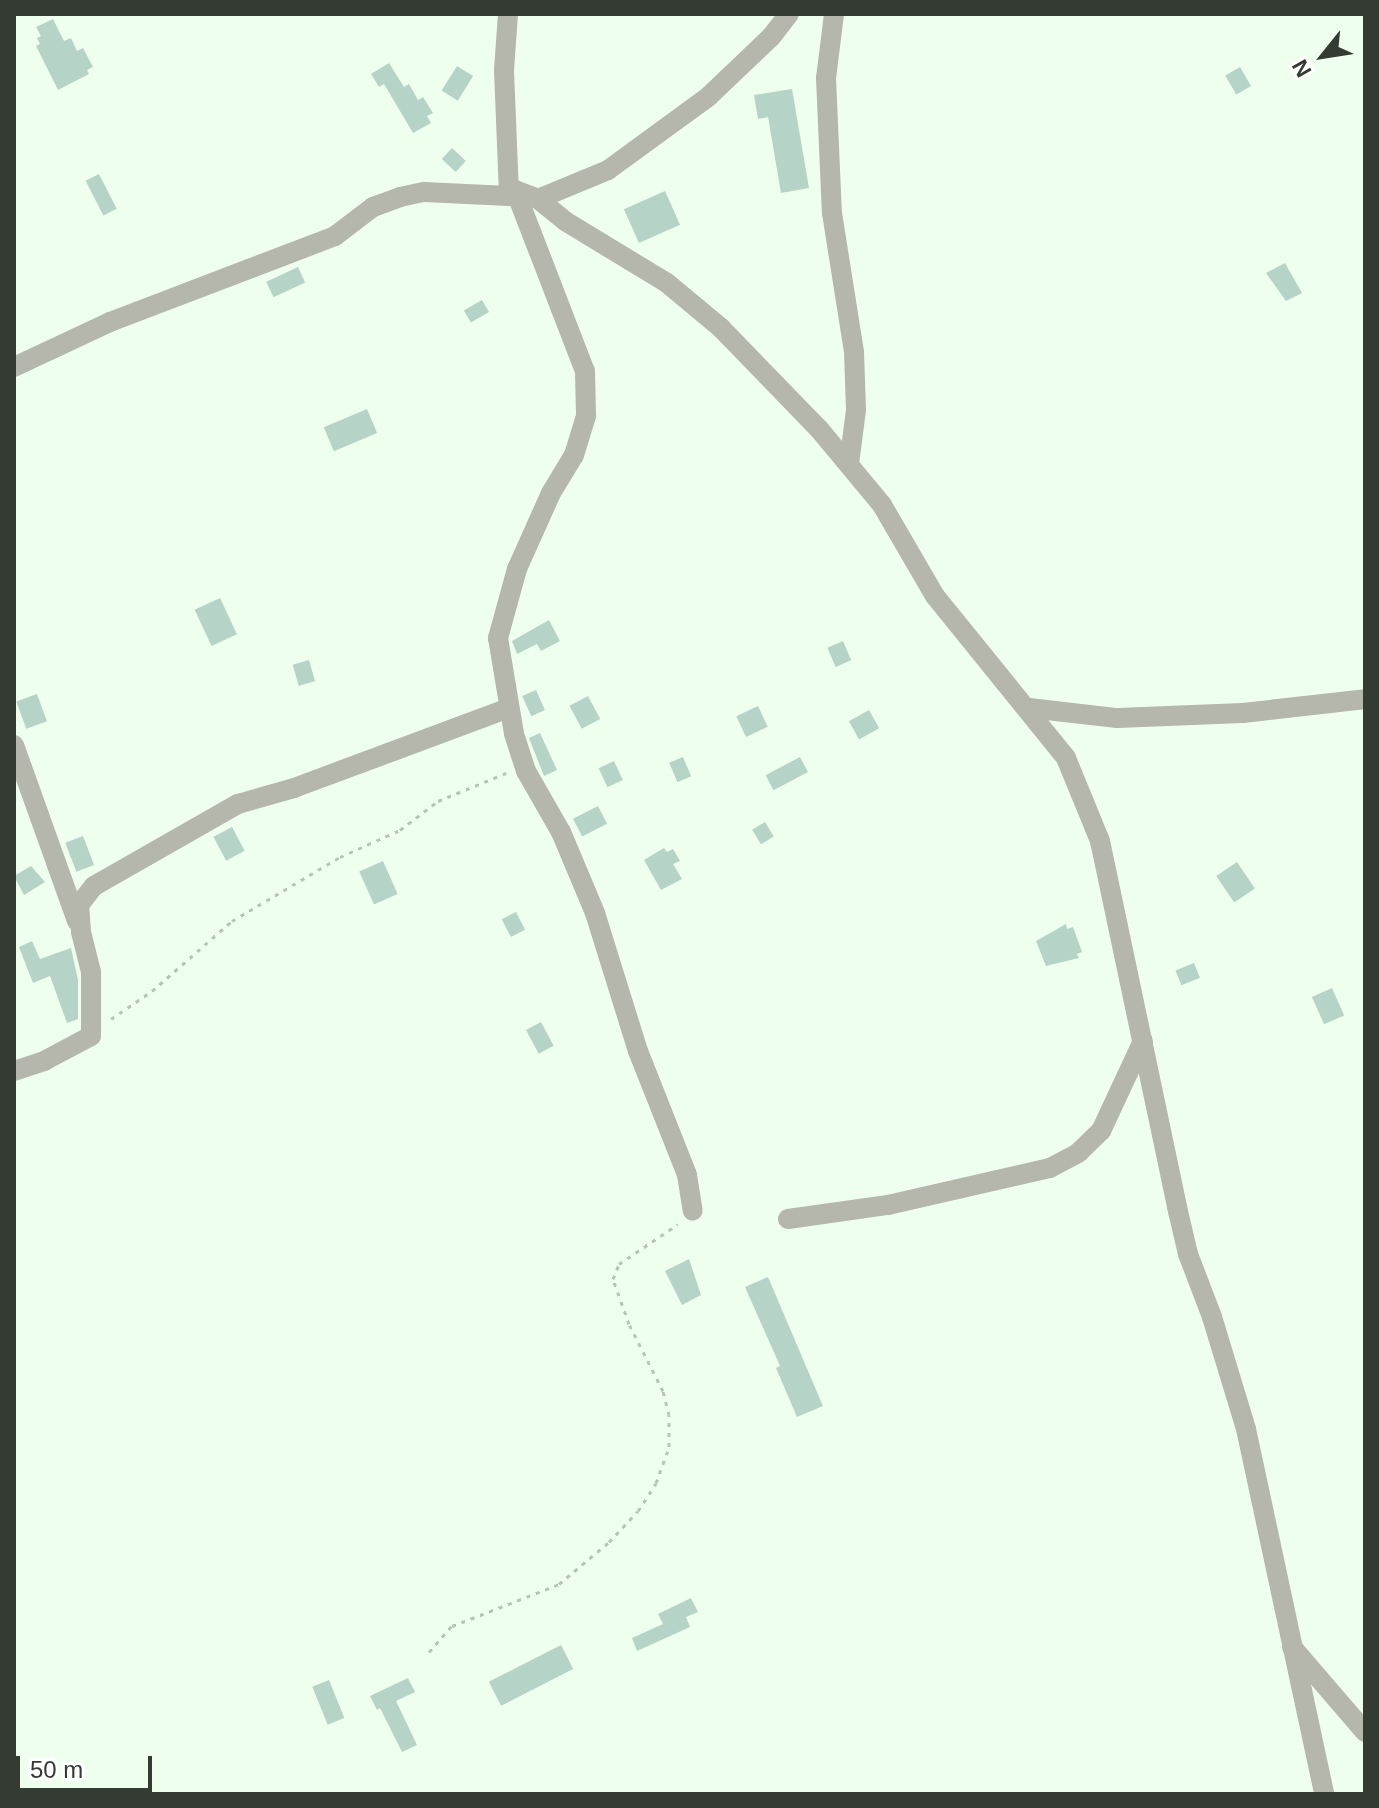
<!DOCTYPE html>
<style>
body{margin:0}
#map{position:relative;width:1379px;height:1808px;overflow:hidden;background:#efffee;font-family:Helvetica,sans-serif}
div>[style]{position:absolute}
.building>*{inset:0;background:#b5d3c7;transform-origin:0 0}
.path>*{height:3px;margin-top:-1.5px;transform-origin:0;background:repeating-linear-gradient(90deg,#b6c4b6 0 4px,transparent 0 10px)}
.minor>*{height:20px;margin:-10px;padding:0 10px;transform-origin:10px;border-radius:10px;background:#b5b7ac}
span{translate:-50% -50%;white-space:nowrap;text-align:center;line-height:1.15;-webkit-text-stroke:6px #fff;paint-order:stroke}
.frame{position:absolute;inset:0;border:16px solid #333b33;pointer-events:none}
.north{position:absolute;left:1283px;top:16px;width:80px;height:80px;-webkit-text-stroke:6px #fff;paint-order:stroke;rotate:240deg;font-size:22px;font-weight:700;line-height:32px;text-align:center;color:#333b33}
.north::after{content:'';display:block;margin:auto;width:28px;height:36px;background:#333b33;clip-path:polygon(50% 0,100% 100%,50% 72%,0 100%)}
.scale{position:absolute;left:16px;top:1756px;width:136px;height:36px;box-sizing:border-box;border:4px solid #333b33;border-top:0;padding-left:10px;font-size:24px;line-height:28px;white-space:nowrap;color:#333b33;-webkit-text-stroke:6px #fff;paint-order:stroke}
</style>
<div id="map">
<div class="building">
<i style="clip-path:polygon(53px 19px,64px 41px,71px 38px,77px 51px,83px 48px,93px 67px,87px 70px,89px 74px,58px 90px,36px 46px,40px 44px,37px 38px,41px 36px,36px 27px)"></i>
<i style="clip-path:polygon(389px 63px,404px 87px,409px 84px,418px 100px,423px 97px,433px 113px,427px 116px,431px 123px,413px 133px,384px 84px,379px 87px,371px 74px)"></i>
<i style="left:457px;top:66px;width:19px;height:29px;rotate:32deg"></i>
<i style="left:1240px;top:67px;width:22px;height:17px;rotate:60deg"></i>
<i style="clip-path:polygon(792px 89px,809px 188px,781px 193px,768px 117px,758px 119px,754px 95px)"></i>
<i style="left:452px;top:148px;width:19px;height:15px;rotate:43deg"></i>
<i style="left:99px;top:174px;width:39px;height:15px;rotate:63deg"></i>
<i style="left:665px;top:191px;width:37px;height:45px;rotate:66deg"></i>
<i style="clip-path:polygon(1285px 263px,1302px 293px,1286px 301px,1266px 273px)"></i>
<i style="left:298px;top:267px;width:17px;height:35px;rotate:65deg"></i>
<i style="left:482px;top:300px;width:14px;height:21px;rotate:60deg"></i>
<i style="left:367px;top:409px;width:26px;height:47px;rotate:67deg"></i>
<i style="left:220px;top:598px;width:40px;height:28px;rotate:65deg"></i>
<i style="clip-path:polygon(549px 620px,560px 641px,541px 651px,537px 644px,517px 654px,512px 641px)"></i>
<i style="left:843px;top:641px;width:21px;height:17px;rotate:67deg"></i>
<i style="left:309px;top:660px;width:22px;height:17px;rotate:74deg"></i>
<i style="left:536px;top:690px;width:22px;height:15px;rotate:66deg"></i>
<i style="left:37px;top:694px;width:29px;height:22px;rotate:70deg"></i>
<i style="left:588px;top:696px;width:26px;height:21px;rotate:62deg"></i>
<i style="left:758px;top:706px;width:23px;height:24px;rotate:65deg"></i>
<i style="left:869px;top:710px;width:21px;height:23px;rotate:61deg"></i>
<i style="clip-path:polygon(540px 733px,557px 770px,544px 776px,529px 738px)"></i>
<i style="left:683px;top:757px;width:21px;height:15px;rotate:67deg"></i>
<i style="left:800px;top:757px;width:17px;height:39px;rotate:62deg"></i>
<i style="left:614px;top:761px;width:21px;height:17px;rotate:65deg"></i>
<i style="left:598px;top:806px;width:20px;height:28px;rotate:63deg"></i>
<i style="left:765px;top:822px;width:17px;height:15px;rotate:59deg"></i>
<i style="left:232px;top:827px;width:27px;height:21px;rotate:62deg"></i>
<i style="left:83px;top:836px;width:31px;height:19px;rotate:69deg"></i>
<i style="clip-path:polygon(664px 848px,667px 852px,673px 849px,680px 861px,673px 864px,682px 879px,661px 890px,644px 860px)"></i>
<i style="left:383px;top:861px;width:36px;height:26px;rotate:66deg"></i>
<i style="left:1237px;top:862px;width:32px;height:25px;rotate:56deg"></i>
<i style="clip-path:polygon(31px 866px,45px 882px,24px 895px,14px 876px)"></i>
<i style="left:516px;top:912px;width:20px;height:16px;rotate:63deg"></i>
<i style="clip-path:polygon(1066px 924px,1067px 929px,1073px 927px,1082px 952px,1077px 954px,1079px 958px,1046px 966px,1036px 941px)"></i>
<i style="clip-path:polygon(32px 941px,40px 959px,71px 948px,78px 980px,78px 1019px,67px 1023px,50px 976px,33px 983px,19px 947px)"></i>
<i style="left:1194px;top:963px;width:16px;height:20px;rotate:68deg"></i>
<i style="left:1332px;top:988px;width:30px;height:22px;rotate:66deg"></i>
<i style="left:541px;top:1022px;width:27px;height:17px;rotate:62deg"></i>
<i style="clip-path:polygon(689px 1259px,701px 1295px,682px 1305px,665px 1271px)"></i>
<i style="clip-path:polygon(768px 1277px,823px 1406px,797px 1417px,776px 1368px,780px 1366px,745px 1287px)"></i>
<i style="clip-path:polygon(691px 1598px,698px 1612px,686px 1617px,690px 1627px,637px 1651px,632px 1638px,663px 1624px,658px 1614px)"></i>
<i style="left:561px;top:1645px;width:27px;height:81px;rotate:63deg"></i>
<i style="clip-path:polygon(408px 1678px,415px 1692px,396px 1701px,417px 1745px,402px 1752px,380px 1708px,377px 1710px,370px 1696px)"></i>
<i style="left:329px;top:1680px;width:41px;height:18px;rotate:68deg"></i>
</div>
<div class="path">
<i style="left:111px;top:1019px;width:50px;rotate:-34.3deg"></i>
<i style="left:152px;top:991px;width:106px;rotate:-41.2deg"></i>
<i style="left:232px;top:921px;width:126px;rotate:-30.7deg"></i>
<i style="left:340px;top:857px;width:66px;rotate:-24.2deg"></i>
<i style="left:400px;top:830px;width:48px;rotate:-37.3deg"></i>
<i style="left:438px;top:801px;width:74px;rotate:-22.4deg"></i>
<i style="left:429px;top:1652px;width:35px;rotate:-49deg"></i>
<i style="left:452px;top:1626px;width:115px;rotate:-21.4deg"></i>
<i style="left:559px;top:1584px;width:65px;rotate:-40deg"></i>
<i style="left:609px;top:1542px;width:42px;rotate:-46.9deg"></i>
<i style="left:638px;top:1511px;width:33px;rotate:-57deg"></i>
<i style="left:656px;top:1483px;width:38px;rotate:-70deg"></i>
<i style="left:669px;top:1447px;width:32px;rotate:-90deg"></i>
<i style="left:669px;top:1415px;width:25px;rotate:-104deg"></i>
<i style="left:663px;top:1391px;width:75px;rotate:-116.9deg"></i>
<i style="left:629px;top:1324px;width:48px;rotate:-109.6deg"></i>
<i style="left:613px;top:1279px;width:16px;rotate:-68deg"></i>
<i style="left:619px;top:1264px;width:71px;rotate:-34.1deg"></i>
</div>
<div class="minor">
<i style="left:508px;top:14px;width:56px;rotate:94.1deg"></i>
<i style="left:504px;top:70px;width:126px;rotate:87.7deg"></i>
<i style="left:834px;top:14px;width:64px;rotate:97.1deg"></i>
<i style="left:826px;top:78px;width:135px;rotate:87.5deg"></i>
<i style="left:832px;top:213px;width:141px;rotate:81deg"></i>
<i style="left:854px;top:352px;width:58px;rotate:88deg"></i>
<i style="left:856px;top:410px;width:54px;rotate:97.4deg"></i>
<i style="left:515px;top:190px;width:194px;rotate:68.9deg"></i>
<i style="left:585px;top:371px;width:45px;rotate:88.7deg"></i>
<i style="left:586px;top:416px;width:41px;rotate:107.1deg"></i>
<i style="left:574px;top:455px;width:44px;rotate:121.2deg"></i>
<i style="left:551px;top:493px;width:83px;rotate:114.1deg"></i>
<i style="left:517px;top:569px;width:72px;rotate:105.4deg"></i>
<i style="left:498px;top:638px;width:97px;rotate:80.5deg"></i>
<i style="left:514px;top:734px;width:39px;rotate:72deg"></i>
<i style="left:526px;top:771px;width:70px;rotate:60.2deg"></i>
<i style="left:561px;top:832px;width:88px;rotate:67.2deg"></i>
<i style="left:595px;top:913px;width:145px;rotate:72.7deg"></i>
<i style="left:638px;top:1051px;width:133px;rotate:68.4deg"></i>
<i style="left:687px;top:1175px;width:36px;rotate:81deg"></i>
<i style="left:538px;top:199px;width:35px;rotate:39deg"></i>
<i style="left:565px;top:221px;width:119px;rotate:31.3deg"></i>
<i style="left:667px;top:283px;width:70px;rotate:39.8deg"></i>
<i style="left:721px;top:328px;width:141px;rotate:45.9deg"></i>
<i style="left:819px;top:429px;width:99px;rotate:50.3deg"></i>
<i style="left:882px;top:505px;width:105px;rotate:59.8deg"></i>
<i style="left:935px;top:596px;width:208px;rotate:51deg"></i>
<i style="left:1066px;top:758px;width:90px;rotate:67.7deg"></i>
<i style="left:1100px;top:841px;width:374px;rotate:78.1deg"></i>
<i style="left:1177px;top:1207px;width:48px;rotate:76.8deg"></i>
<i style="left:1188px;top:1254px;width:67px;rotate:69.1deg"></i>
<i style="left:1212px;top:1317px;width:117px;rotate:73.1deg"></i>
<i style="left:1246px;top:1429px;width:373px;rotate:77.9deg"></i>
<i style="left:14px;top:367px;width:106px;rotate:-25.1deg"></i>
<i style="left:110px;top:322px;width:241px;rotate:-20.9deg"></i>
<i style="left:335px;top:236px;width:48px;rotate:-37.3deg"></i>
<i style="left:373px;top:207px;width:29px;rotate:-20deg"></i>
<i style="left:400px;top:197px;width:25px;rotate:-12deg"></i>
<i style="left:424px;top:192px;width:85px;rotate:2.7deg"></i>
<i style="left:509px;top:196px;width:8px;rotate:-45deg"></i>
<i style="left:515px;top:190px;width:25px;rotate:21deg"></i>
<i style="left:538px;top:199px;width:76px;rotate:-22.5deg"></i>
<i style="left:608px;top:170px;width:124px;rotate:-36.1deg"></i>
<i style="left:708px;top:97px;width:87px;rotate:-43.6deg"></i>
<i style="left:771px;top:37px;width:29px;rotate:-52deg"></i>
<i style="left:1029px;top:708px;width:89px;rotate:6.5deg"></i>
<i style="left:1117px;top:718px;width:126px;rotate:-2.3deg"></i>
<i style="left:1243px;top:713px;width:123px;rotate:-6.5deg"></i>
<i style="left:14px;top:745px;width:187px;rotate:70.3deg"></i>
<i style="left:14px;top:1071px;width:32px;rotate:-18deg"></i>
<i style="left:44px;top:1061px;width:53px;rotate:-28deg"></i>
<i style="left:91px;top:1036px;width:64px;rotate:-90deg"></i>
<i style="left:91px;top:972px;width:41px;rotate:-104deg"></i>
<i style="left:81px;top:932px;width:27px;rotate:-94deg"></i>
<i style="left:79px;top:905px;width:24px;rotate:-52deg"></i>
<i style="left:94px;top:886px;width:166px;rotate:-29.7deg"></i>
<i style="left:238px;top:804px;width:58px;rotate:-15.9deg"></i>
<i style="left:294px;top:788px;width:229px;rotate:-20.4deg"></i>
<i style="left:788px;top:1219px;width:101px;rotate:-8deg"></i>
<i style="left:888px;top:1205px;width:166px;rotate:-12.9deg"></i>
<i style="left:1050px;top:1168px;width:32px;rotate:-28deg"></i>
<i style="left:1078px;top:1153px;width:32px;rotate:-44deg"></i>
<i style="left:1101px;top:1131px;width:99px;rotate:-65deg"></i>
<i style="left:1292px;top:1647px;width:112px;rotate:49.3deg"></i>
</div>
<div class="frame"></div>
<div class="north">N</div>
<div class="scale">50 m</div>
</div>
